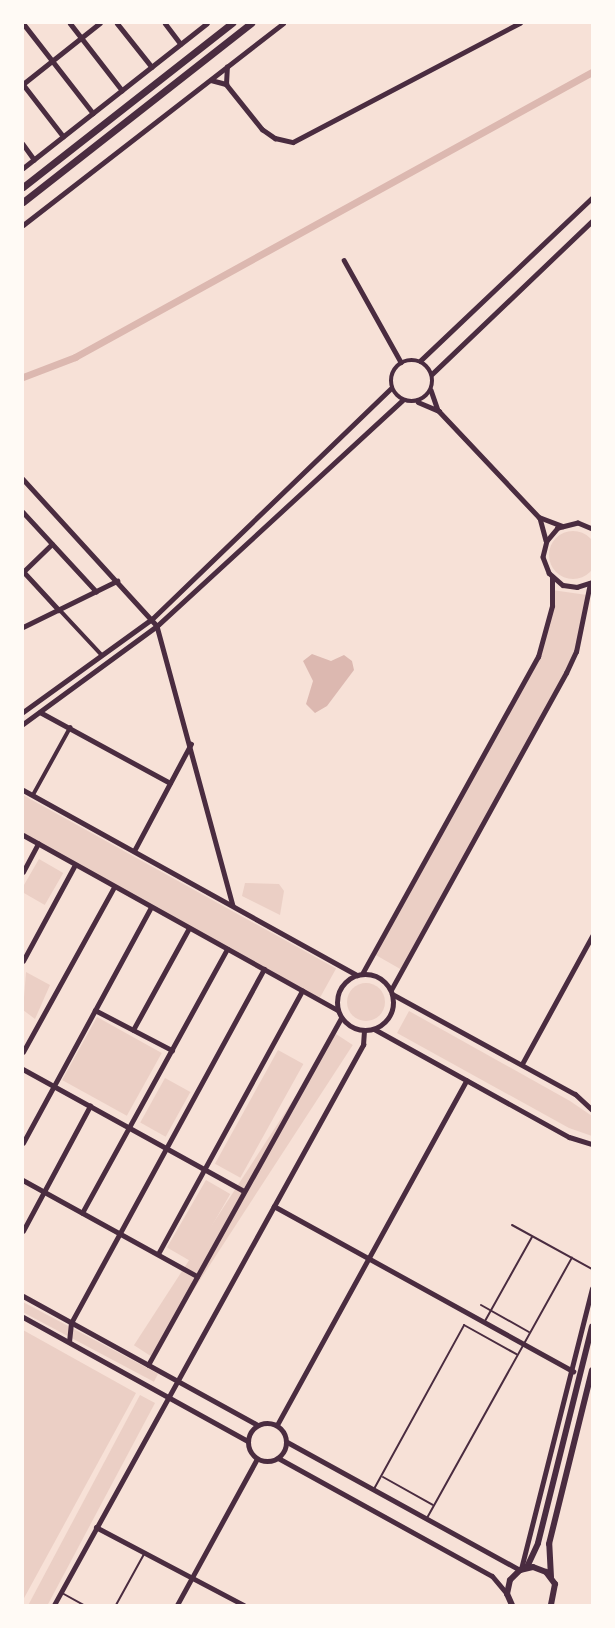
<!DOCTYPE html>
<style>
body{margin:0}
#map{position:relative;width:615px;height:1628px;overflow:hidden;background:#f7e1d7;font-family:Montserrat,sans-serif}
div>[style]{position:absolute}
.green>*{inset:0;background:#ebcfc5;transform-origin:0 0}
.round{border-radius:50%}
.water>*{inset:0;background:#dcb8b0}
.canal>*{height:7px;margin:-3.5px;padding:0 3.5px;transform-origin:3.5px;border-radius:3.5px;background:#dcb8b0}
.service>*{height:2px;margin:-1px;padding:0 1px;transform-origin:1px;border-radius:1px;background:#4a2c40}
.pedestrian>*{height:3.5px;margin:-1.75px;padding:0 1.75px;transform-origin:1.75px;border-radius:1.75px;background:#4a2c40}
.minor>*{height:4.5px;margin:-2.25px;padding:0 2.25px;transform-origin:2.25px;border-radius:2.25px;background:#4a2c40}
.minor>.ring{margin:-2.25px;padding:0;box-sizing:content-box;background:none;border:4.5px solid #4a2c40;border-radius:50%}
.tertiary>*{height:5px;margin:-2.5px;padding:0 2.5px;transform-origin:2.5px;border-radius:2.5px;background:#4a2c40}
.tertiary>.ring{margin:-2.5px;padding:0;box-sizing:content-box;background:none;border:5px solid #4a2c40;border-radius:50%}
.secondary>*{height:6px;margin:-3px;padding:0 3px;transform-origin:3px;border-radius:3px;background:#4a2c40}
.trunk>*{height:7px;margin:-3.5px;padding:0 3.5px;transform-origin:3.5px;border-radius:3.5px;background:#4a2c40}
span{translate:-50% -50%;white-space:nowrap;text-align:center;line-height:1.15;-webkit-text-stroke:6px #fffaf5;paint-order:stroke}
.frame{position:absolute;inset:0;border:24px solid #fffaf5;pointer-events:none}
</style>
<div id="map">
<div class="green">
<i class="round" style="left:549px;top:531px;width:48px;height:48px"></i>
<i style="clip-path:polygon(552px 590px,587px 595px,576px 652px,402px 970px,374px 954px,538px 657px,547px 632px)"></i>
<i style="left:23px;top:795px;width:358px;height:34px;rotate:29deg"></i>
<i style="left:39px;top:859px;width:28px;height:37px;rotate:30deg"></i>
<i style="clip-path:polygon(245px 883px,279px 884px,284px 891px,280px 915px,242px 896px)"></i>
<i style="clip-path:polygon(26px 972px,50px 985px,35px 1019px,23px 1010px)"></i>
<i class="round" style="left:347px;top:983px;width:38px;height:38px"></i>
<i style="clip-path:polygon(409px 1011px,570px 1101px,592px 1116px,592px 1136px,569px 1128px,397px 1033px)"></i>
<i style="left:97px;top:1017px;width:74px;height:72px;rotate:29deg"></i>
<i style="left:336px;top:1034px;width:20px;height:371px;rotate:33deg"></i>
<i style="left:278px;top:1050px;width:29px;height:130px;rotate:29deg"></i>
<i style="left:165px;top:1078px;width:29px;height:51px;rotate:29deg"></i>
<i style="left:206px;top:1180px;width:28px;height:78px;rotate:30deg"></i>
<i style="left:23px;top:1302px;width:153px;height:9px;rotate:28deg"></i>
<i style="clip-path:polygon(23px 1330px,136px 1393px,23px 1600px)"></i>
<i style="left:140px;top:1395px;width:17px;height:239px;rotate:28deg"></i>
</div>
<div class="water">
<i style="clip-path:polygon(312px 654px,331px 661px,344px 655px,352px 661px,354px 670px,327px 706px,315px 713px,306px 704px,313px 681px,303px 661px)"></i>
</div>
<div class="canal">
<i style="left:23px;top:377px;width:56px;rotate:-21deg"></i>
<i style="left:75px;top:357px;width:590px;rotate:-28.87deg"></i>
</div>
<div class="service">
<i style="left:512px;top:1225px;width:91px;rotate:28.8deg"></i>
<i style="left:481px;top:1305px;width:55px;rotate:29.4deg"></i>
<i style="left:485px;top:1321px;width:96px;rotate:-60.8deg"></i>
<i style="left:383px;top:1477px;width:57px;rotate:29.2deg"></i>
<i style="left:374px;top:1489px;width:187px;rotate:-61.2deg"></i>
<i style="left:464px;top:1325px;width:60px;rotate:29.1deg"></i>
<i style="left:427px;top:1518px;width:298px;rotate:-60.9deg"></i>
<i style="left:62px;top:1593px;width:25px;rotate:29deg"></i>
<i style="left:116px;top:1605px;width:58px;rotate:-61.2deg"></i>
</div>
<div class="pedestrian">
<i style="left:59px;top:609px;width:63px;rotate:46.9deg"></i>
<i style="left:33px;top:795px;width:77px;rotate:-61.1deg"></i>
</div>
<div class="minor">
<i style="left:23px;top:23px;width:114px;rotate:52.1deg"></i>
<i style="left:70px;top:23px;width:85px;rotate:52.2deg"></i>
<i style="left:117px;top:23px;width:56px;rotate:51.5deg"></i>
<i style="left:165px;top:23px;width:26px;rotate:53deg"></i>
<i style="left:211px;top:80px;width:16px;rotate:15deg"></i>
<i style="left:226px;top:84px;width:58px;rotate:51.3deg"></i>
<i style="left:262px;top:129px;width:16px;rotate:35deg"></i>
<i style="left:275px;top:138px;width:18px;rotate:13deg"></i>
<i style="left:293px;top:142px;width:256px;rotate:-27.7deg"></i>
<i style="left:23px;top:84px;width:98px;rotate:-38.4deg"></i>
<i style="left:23px;top:84px;width:66px;rotate:52.4deg"></i>
<i style="left:226px;top:84px;width:17px;rotate:-87deg"></i>
<i style="left:23px;top:144px;width:19px;rotate:54deg"></i>
<i style="left:344px;top:260px;width:117px;rotate:60.8deg"></i>
<i class="ring" style="left:391px;top:360px;width:37.5px;height:37.5px"></i>
<i style="left:420px;top:361px;width:237px;rotate:-43.5deg"></i>
<i style="left:432px;top:374px;width:221px;rotate:-43.7deg"></i>
<i style="left:431px;top:390px;width:21px;rotate:71deg"></i>
<i style="left:418px;top:402px;width:23px;rotate:23deg"></i>
<i style="left:439px;top:411px;width:146px;rotate:46.7deg"></i>
<i style="left:539px;top:517px;width:25px;rotate:21deg"></i>
<i style="left:23px;top:479px;width:199px;rotate:47.6deg"></i>
<i style="left:157px;top:626px;width:289px;rotate:74.8deg"></i>
<i style="left:23px;top:512px;width:108px;rotate:47.3deg"></i>
<i style="left:540px;top:518px;width:23px;rotate:75deg"></i>
<i style="left:592px;top:529px;width:15px;rotate:-157deg"></i>
<i style="left:578px;top:523px;width:21px;rotate:166deg"></i>
<i style="left:558px;top:528px;width:17px;rotate:130deg"></i>
<i style="left:547px;top:541px;width:16px;rotate:104deg"></i>
<i style="left:543px;top:557px;width:17px;rotate:69deg"></i>
<i style="left:549px;top:573px;width:18px;rotate:41deg"></i>
<i style="left:563px;top:585px;width:14px;rotate:8deg"></i>
<i style="left:577px;top:587px;width:16px;rotate:-18deg"></i>
<i style="left:23px;top:571px;width:53px;rotate:47.3deg"></i>
<i style="left:23px;top:572px;width:40px;rotate:-44deg"></i>
<i style="left:23px;top:627px;width:105px;rotate:-26.1deg"></i>
<i style="left:23px;top:712px;width:159px;rotate:-35.8deg"></i>
<i style="left:152px;top:619px;width:332px;rotate:-44deg"></i>
<i style="left:40px;top:712px;width:148px;rotate:28.6deg"></i>
<i style="left:23px;top:724px;width:166px;rotate:-36.2deg"></i>
<i style="left:157px;top:626px;width:333px;rotate:-42.6deg"></i>
<i style="left:134px;top:851px;width:121px;rotate:-62deg"></i>
<i style="left:23px;top:872px;width:32px;rotate:-62deg"></i>
<i style="left:23px;top:961px;width:109px;rotate:-61.6deg"></i>
<i style="left:362px;top:974px;width:363px;rotate:-61deg"></i>
<i style="left:538px;top:657px;width:53px;rotate:-74.6deg"></i>
<i style="left:552px;top:606px;width:29px;rotate:-90deg"></i>
<i style="left:391px;top:990px;width:362px;rotate:-61.1deg"></i>
<i style="left:566px;top:673px;width:23px;rotate:-65deg"></i>
<i style="left:576px;top:652px;width:70px;rotate:-78.5deg"></i>
<i style="left:95px;top:1010px;width:87px;rotate:27.5deg"></i>
<i style="left:133px;top:1030px;width:116px;rotate:-61.2deg"></i>
<i style="left:23px;top:1052px;width:188px;rotate:-61.1deg"></i>
<i style="left:522px;top:1064px;width:146px;rotate:-61.3deg"></i>
<i style="left:23px;top:1069px;width:252px;rotate:28.9deg"></i>
<i style="left:23px;top:1143px;width:268px;rotate:-61.5deg"></i>
<i style="left:23px;top:1180px;width:199px;rotate:28.9deg"></i>
<i style="left:274px;top:1206px;width:342px;rotate:28.9deg"></i>
<i style="left:82px;top:1213px;width:301px;rotate:-61.2deg"></i>
<i style="left:23px;top:1231px;width:142px;rotate:-61.8deg"></i>
<i style="left:158px;top:1254px;width:300px;rotate:-61.3deg"></i>
<i style="left:69px;top:1342px;width:19px;rotate:-84deg"></i>
<i style="left:71px;top:1323px;width:403px;rotate:-61.4deg"></i>
<i style="left:148px;top:1365px;width:397px;rotate:-60.9deg"></i>
<i style="left:277px;top:1425px;width:393px;rotate:-61.2deg"></i>
<i style="left:96px;top:1527px;width:167px;rotate:27.8deg"></i>
<i style="left:521px;top:1569px;width:289px;rotate:-75.8deg"></i>
<i style="left:54px;top:1605px;width:640px;rotate:-61.11deg"></i>
<i style="left:363px;top:1045px;width:14px;rotate:-86deg"></i>
<i style="left:177px;top:1605px;width:166px;rotate:-61.3deg"></i>
</div>
<div class="tertiary">
<i style="left:23px;top:168px;width:234px;rotate:-38.2deg"></i>
<i style="left:23px;top:225px;width:329px;rotate:-37.8deg"></i>
<i style="left:23px;top:790px;width:382px;rotate:29deg"></i>
<i style="left:23px;top:835px;width:360px;rotate:29.1deg"></i>
<i class="ring" style="left:337px;top:974px;width:51px;height:51px"></i>
<i style="left:392px;top:994px;width:209px;rotate:28.7deg"></i>
<i style="left:575px;top:1094px;width:23px;rotate:43deg"></i>
<i style="left:374px;top:1029px;width:223px;rotate:29deg"></i>
<i style="left:569px;top:1137px;width:24px;rotate:17deg"></i>
<i style="left:23px;top:1296px;width:268px;rotate:28.8deg"></i>
<i style="left:23px;top:1317px;width:257px;rotate:28.9deg"></i>
<i class="ring" style="left:248px;top:1423px;width:33px;height:33px"></i>
<i style="left:287px;top:1442px;width:266px;rotate:28.8deg"></i>
<i style="left:278px;top:1458px;width:244px;rotate:28.9deg"></i>
<i style="left:492px;top:1576px;width:23px;rotate:50deg"></i>
</div>
<div class="secondary">
<i style="left:527px;top:1567px;width:26px;rotate:-65deg"></i>
<i style="left:538px;top:1543px;width:223px;rotate:-76deg"></i>
<i style="left:551px;top:1577px;width:33px;rotate:-93deg"></i>
<i style="left:549px;top:1544px;width:179px;rotate:-76.1deg"></i>
<i style="left:512px;top:1605px;width:12px;rotate:-114deg"></i>
<i style="left:507px;top:1594px;width:14px;rotate:-78deg"></i>
<i style="left:510px;top:1580px;width:14px;rotate:-45deg"></i>
<i style="left:520px;top:1570px;width:13px;rotate:-13deg"></i>
<i style="left:533px;top:1567px;width:14px;rotate:21deg"></i>
<i style="left:546px;top:1572px;width:15px;rotate:53deg"></i>
<i style="left:555px;top:1584px;width:21px;rotate:101deg"></i>
</div>
<div class="trunk">
<i style="left:23px;top:187px;width:266px;rotate:-38.1deg"></i>
<i style="left:23px;top:202px;width:290px;rotate:-38.1deg"></i>
</div>
<div class="frame"></div>
</div>
